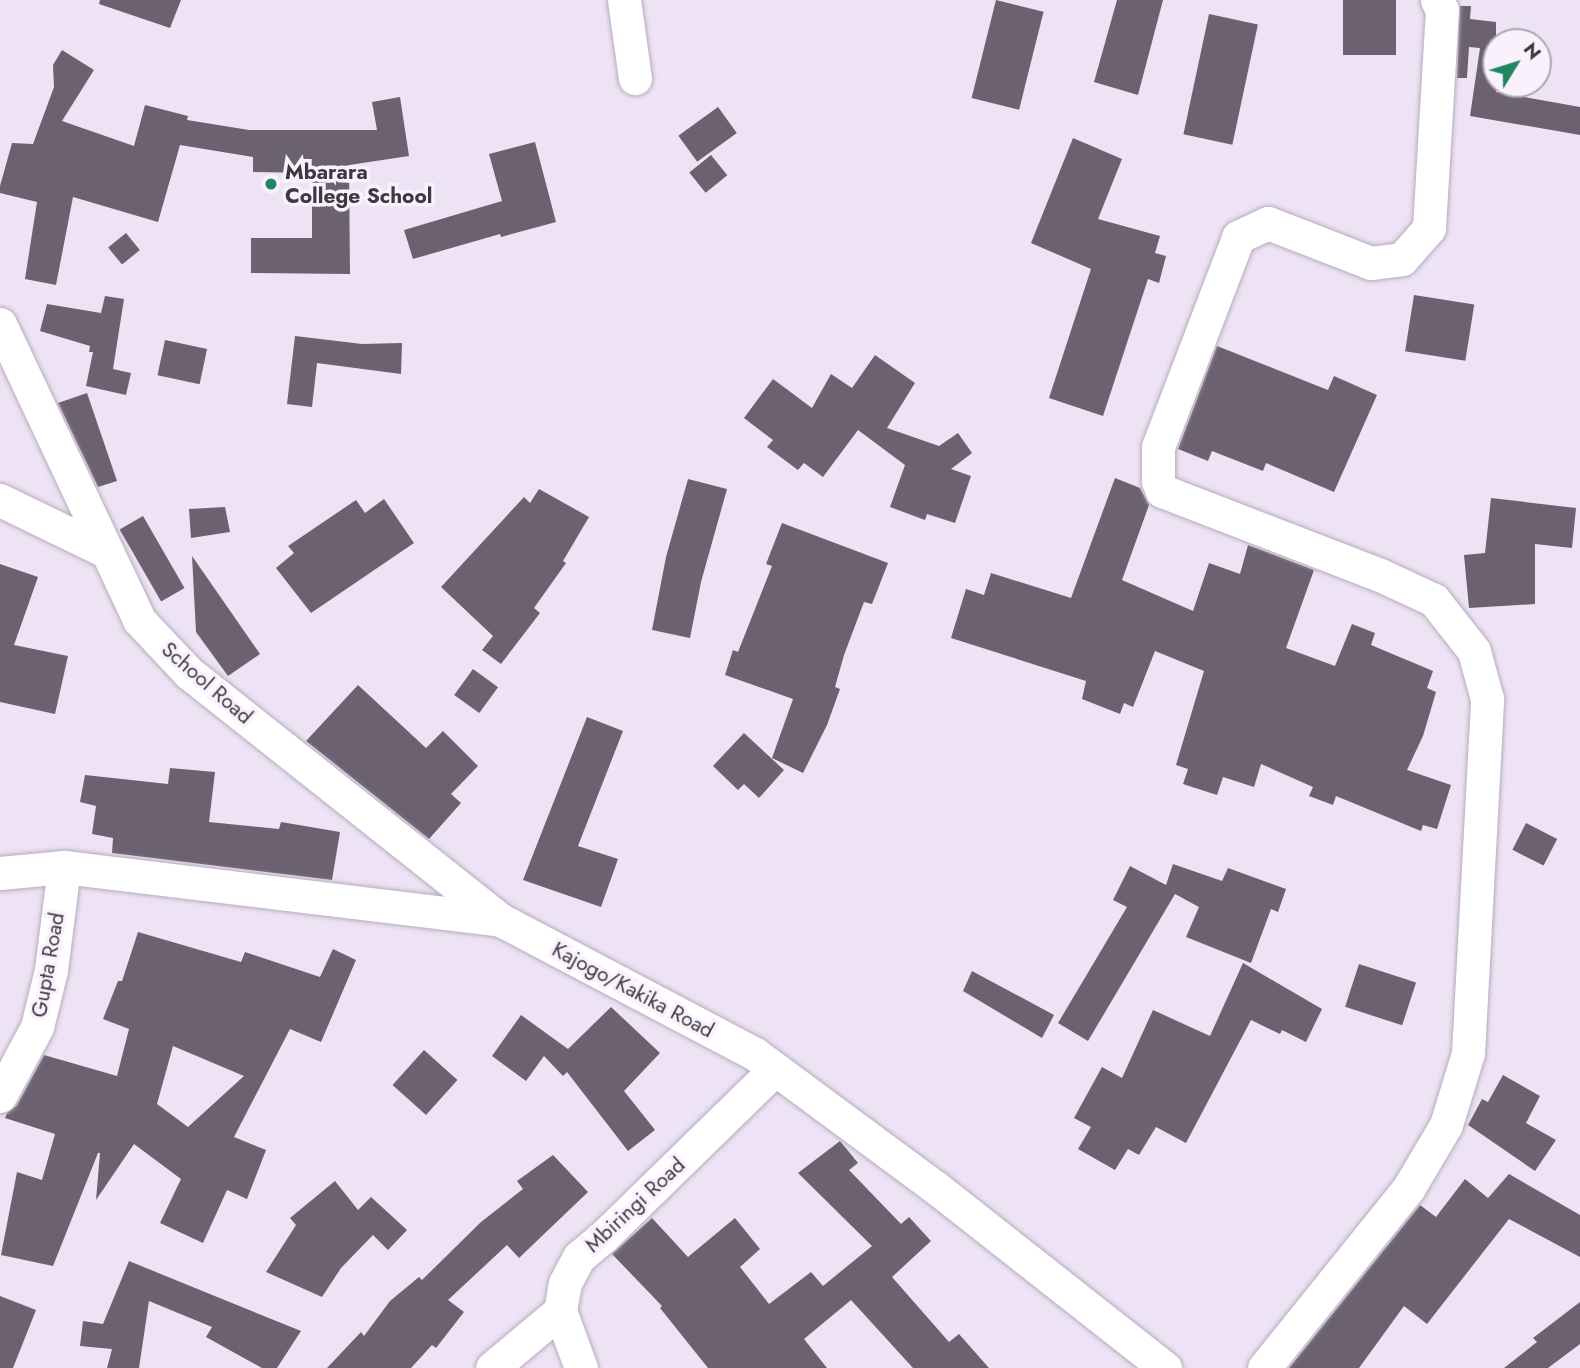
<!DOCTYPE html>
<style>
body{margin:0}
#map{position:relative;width:1580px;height:1368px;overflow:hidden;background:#eee3f5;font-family:Jost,sans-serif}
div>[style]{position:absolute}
.building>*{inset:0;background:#6b6170;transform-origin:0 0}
.roads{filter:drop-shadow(0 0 2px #b7acbd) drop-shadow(0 0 2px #b7acbd)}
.minor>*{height:33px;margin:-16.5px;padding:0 16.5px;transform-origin:16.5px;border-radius:16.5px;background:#fff}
.dots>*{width:19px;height:19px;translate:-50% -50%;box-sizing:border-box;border:4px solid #f9f2fd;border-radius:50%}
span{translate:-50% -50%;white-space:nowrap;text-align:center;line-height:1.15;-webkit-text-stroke:7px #f9f2fd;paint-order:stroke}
.poi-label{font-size:21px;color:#3d3940;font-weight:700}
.left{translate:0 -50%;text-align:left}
.street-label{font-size:21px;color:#3d3940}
.north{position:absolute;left:1482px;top:28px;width:70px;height:70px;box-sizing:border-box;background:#f9f2fd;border:2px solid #aea8b1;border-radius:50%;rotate:52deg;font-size:19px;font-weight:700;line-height:28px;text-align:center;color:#3d3940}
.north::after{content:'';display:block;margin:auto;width:24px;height:32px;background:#218762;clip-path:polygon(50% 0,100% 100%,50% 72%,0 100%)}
</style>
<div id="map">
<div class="building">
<i style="clip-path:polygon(100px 0,181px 0,170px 28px,99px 4px)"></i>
<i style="left:996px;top:0;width:49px;height:101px;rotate:14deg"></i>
<i style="clip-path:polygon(1117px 0,1163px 0,1138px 95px,1094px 82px)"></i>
<i style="left:1343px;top:0;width:53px;height:55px"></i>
<i style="clip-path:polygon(1460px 6px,1471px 6px,1470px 19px,1496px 22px,1496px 92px,1580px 107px,1580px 135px,1470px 116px,1480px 48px,1469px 47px,1467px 78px,1457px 78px)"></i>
<i style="left:1209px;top:14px;width:50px;height:123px;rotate:12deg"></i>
<i style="clip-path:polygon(62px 50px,94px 70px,62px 121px,134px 146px,145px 105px,188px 116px,187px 120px,249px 130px,377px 130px,372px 102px,400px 97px,409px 156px,349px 165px,350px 274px,251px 273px,251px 238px,312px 238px,312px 173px,253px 172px,253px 157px,180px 145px,158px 222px,73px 197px,56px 285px,25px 279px,37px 202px,0 193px,0 186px,12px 143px,33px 144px,54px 87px,53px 65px)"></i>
<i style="left:718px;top:107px;width:32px;height:49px;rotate:54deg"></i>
<i style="clip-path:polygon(1073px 138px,1122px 159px,1098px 219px,1160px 236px,1155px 253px,1166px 256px,1159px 283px,1148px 279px,1103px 416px,1049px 398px,1091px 269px,1031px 243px)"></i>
<i style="clip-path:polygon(535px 142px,556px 222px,501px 237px,500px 234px,413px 259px,404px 230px,502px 201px,489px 154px)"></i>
<i style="left:711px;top:155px;width:26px;height:28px;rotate:51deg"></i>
<i style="left:126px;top:233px;width:22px;height:23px;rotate:51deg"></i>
<i style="left:1414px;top:295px;width:61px;height:57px;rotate:9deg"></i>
<i style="clip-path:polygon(105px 296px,124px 299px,113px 369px,131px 373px,126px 395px,86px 386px,93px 352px,89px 352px,90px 346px,40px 331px,47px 304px,101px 313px)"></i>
<i style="clip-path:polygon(295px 336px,362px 344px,402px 343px,401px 374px,317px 363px,312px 407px,287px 404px)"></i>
<i style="left:165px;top:340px;width:43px;height:36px;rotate:12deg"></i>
<i style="clip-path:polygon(1217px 346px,1328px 390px,1334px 376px,1377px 395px,1334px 492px,1266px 463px,1263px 471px,1212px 451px,1208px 461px,1178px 449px)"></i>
<i style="clip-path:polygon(875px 355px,915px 383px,887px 428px,939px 446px,958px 433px,972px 453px,951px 469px,971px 476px,955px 523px,927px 514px,925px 520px,890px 507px,905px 465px,858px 430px,823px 477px,804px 463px,798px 470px,767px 447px,773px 440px,744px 418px,773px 379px,812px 408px,831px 374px,852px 388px)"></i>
<i style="clip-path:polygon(87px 393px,117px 481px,98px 487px,58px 403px)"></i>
<i style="clip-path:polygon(1115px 478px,1140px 488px,1149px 505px,1122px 580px,1193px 611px,1209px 563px,1240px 574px,1248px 545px,1314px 570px,1286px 648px,1335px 666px,1352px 624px,1375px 633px,1371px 645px,1433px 671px,1427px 688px,1436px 692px,1423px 736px,1407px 770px,1451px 785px,1437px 829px,1423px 825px,1421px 831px,1336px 796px,1333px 805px,1309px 796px,1313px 787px,1261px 764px,1254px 787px,1223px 777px,1217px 795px,1183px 784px,1188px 769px,1176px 765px,1204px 671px,1155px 651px,1133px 707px,1124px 703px,1120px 714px,1082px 699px,1086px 681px,951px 638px,966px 589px,984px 595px,991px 573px,1071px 598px)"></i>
<i style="clip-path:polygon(688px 479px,727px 489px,701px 582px,690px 638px,652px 630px,666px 557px)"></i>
<i style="clip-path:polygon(539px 489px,589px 517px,563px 561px,566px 563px,534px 608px,540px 613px,501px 664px,482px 650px,493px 636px,441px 587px,524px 497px,530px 503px)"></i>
<i style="clip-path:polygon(1491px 498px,1576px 508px,1572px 548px,1535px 544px,1535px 604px,1469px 608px,1464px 555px,1485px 553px)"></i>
<i style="clip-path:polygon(384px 499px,414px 543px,311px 613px,276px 568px,294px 553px,288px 546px,356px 500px,365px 513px)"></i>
<i style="clip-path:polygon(225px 507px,230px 532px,191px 538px,189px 509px)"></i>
<i style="left:143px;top:516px;width:83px;height:27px;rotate:60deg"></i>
<i style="clip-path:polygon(782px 523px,888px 563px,872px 604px,864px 602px,844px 655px,835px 687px,840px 689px,827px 725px,803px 773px,772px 758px,793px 699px,725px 675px,733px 650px,738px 652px,772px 566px,766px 564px)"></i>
<i style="clip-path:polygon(192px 556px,260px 654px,228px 676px,196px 632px)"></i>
<i style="clip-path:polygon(0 564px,38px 577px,14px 645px,68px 656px,55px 714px,0 702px)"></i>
<i style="left:473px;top:669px;width:31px;height:32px;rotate:36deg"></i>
<i style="clip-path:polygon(358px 685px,426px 748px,443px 731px,478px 766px,451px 794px,461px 803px,429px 839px,306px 741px)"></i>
<i style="clip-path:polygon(587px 717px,623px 731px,578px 846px,618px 859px,601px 907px,523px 880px)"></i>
<i style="clip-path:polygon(744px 733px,784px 770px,759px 798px,744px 784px,738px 790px,713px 766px)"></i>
<i style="clip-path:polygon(170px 768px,215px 772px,209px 822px,279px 829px,281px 822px,340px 832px,332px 880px,112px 853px,113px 838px,92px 834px,96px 806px,80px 802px,85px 775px,168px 784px)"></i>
<i style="left:1526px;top:823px;width:35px;height:30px;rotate:27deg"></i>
<i style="clip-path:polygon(1173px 864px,1222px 881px,1228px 868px,1286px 889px,1278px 912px,1271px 909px,1251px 963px,1186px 937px,1199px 907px,1175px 894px,1088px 1041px,1058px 1023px,1127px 907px,1113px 900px,1130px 866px,1166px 885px)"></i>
<i style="clip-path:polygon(evenodd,138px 932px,241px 962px,245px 952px,320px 977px,333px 949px,356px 960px,321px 1042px,290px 1029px,234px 1137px,266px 1150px,247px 1199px,227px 1190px,203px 1243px,160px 1223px,181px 1179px,134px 1144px,96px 1200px,100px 1153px,98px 1153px,53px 1266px,1px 1255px,17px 1172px,42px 1180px,55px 1134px,5px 1118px,7px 1113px,17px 1105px,44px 1055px,117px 1076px,129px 1029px,103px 1019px,118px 981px,122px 981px,138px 932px,173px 1046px,244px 1076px,188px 1127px,157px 1104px,173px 1046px)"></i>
<i style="clip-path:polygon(1243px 963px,1322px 1009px,1306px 1042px,1282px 1030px,1280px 1034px,1251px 1020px,1186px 1143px,1156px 1127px,1139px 1155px,1128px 1149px,1115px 1170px,1078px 1149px,1091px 1127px,1074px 1118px,1102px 1067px,1122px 1078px,1153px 1010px,1210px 1036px)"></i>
<i style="left:1359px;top:964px;width:60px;height:45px;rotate:18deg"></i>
<i style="clip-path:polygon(972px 971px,1054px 1015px,1042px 1038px,963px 991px)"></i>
<i style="clip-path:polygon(611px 1007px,660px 1053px,624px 1091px,655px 1130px,628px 1151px,567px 1072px,563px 1076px,544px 1056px,526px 1081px,492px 1056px,521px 1015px,568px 1049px)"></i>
<i style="left:424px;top:1050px;width:45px;height:47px;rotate:42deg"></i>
<i style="clip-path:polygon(1503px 1075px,1540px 1096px,1526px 1123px,1556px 1140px,1535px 1171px,1468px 1125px,1482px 1099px,1488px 1102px)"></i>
<i style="clip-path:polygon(840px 1141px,858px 1163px,849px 1170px,901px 1224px,909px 1217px,931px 1241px,892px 1277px,949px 1342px,959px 1334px,989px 1368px,913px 1368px,851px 1300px,804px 1339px,827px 1368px,708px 1368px,660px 1308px,662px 1306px,612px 1254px,652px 1218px,688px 1257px,735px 1218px,760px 1249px,740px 1267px,769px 1304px,811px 1272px,823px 1286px,872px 1246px,798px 1173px)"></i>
<i style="clip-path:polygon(553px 1155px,588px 1192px,519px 1258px,507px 1245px,448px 1300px,464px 1312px,436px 1348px,432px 1345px,411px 1368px,327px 1368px,361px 1332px,364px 1336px,390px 1301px,419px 1277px,422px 1280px,481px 1222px,523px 1189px,517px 1181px)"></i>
<i style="clip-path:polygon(1509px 1174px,1580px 1215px,1580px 1257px,1509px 1219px,1427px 1324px,1404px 1306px,1359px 1368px,1289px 1368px,1420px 1205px,1436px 1217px,1465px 1179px,1488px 1198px)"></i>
<i style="clip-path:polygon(335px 1181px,358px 1210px,371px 1197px,407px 1230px,388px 1250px,373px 1235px,341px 1268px,322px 1297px,266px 1272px,296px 1225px,290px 1218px)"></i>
<i style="clip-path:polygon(129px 1261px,200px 1290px,301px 1331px,277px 1368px,262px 1368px,206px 1337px,212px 1327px,149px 1301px,139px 1368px,107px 1368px,112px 1349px,80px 1346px,83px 1321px,103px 1324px)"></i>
<i style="clip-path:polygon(0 1296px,36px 1310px,13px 1368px,0 1368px)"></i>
<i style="clip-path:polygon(1580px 1302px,1580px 1344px,1548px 1368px,1504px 1368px,1537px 1342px,1533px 1338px)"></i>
</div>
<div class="roads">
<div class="minor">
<i style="left:624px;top:0;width:79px;rotate:82deg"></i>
<i style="left:0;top:324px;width:327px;rotate:64.8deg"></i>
<i style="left:139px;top:620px;width:73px;rotate:46.7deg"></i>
<i style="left:189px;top:673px;width:398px;rotate:38.4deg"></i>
<i style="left:0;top:500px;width:119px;rotate:25.9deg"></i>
<i style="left:0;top:873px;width:64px;rotate:-5.4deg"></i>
<i style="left:64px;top:867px;width:440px;rotate:6.9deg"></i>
<i style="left:501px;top:920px;width:287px;rotate:27.8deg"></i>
<i style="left:755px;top:1054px;width:224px;rotate:36.5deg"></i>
<i style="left:935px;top:1187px;width:293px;rotate:38.2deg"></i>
<i style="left:0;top:1096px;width:78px;rotate:-61.8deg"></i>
<i style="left:37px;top:1027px;width:59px;rotate:-76.2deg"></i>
<i style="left:51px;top:970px;width:104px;rotate:-82.8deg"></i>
<i style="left:492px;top:1368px;width:89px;rotate:-40deg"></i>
<i style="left:581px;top:1368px;width:61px;rotate:-110.2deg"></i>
<i style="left:560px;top:1311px;width:28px;rotate:-80deg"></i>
<i style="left:565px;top:1283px;width:30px;rotate:-62deg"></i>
<i style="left:579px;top:1257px;width:33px;rotate:-40deg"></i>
<i style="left:604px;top:1236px;width:239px;rotate:-44.3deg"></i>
<i style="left:1264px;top:1368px;width:230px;rotate:-51.2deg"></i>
<i style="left:1408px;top:1189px;width:74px;rotate:-59.3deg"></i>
<i style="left:1446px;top:1125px;width:75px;rotate:-73deg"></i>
<i style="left:1468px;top:1053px;width:355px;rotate:-86.9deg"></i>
<i style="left:1487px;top:699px;width:50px;rotate:-105.2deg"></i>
<i style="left:1474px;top:651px;width:65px;rotate:-128.1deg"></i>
<i style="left:1434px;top:600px;width:60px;rotate:-155.2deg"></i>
<i style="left:1380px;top:575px;width:234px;rotate:-158.9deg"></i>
<i style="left:1162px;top:491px;width:11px;rotate:-112deg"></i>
<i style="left:1158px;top:481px;width:34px;rotate:-90deg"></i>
<i style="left:1158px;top:447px;width:225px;rotate:-69.1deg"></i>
<i style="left:1238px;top:237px;width:33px;rotate:-25deg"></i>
<i style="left:1268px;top:223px;width:110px;rotate:21.2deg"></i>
<i style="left:1371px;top:263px;width:31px;rotate:-7deg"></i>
<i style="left:1402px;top:259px;width:41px;rotate:-48.9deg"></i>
<i style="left:1429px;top:228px;width:218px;rotate:-86.6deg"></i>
<i style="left:1442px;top:10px;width:11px;rotate:-117deg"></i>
</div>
</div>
<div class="dots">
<i style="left:271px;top:184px;background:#218762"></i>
</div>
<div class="poi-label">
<span class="left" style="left:285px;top:184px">Mbarara<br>College School</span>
</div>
<div class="street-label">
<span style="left:207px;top:683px;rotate:41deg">School Road</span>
<span style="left:48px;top:965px;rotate:-80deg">Gupta Road</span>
<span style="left:633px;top:990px;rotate:28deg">Kajogo/Kakika Road</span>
<span style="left:635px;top:1205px;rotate:-43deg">Mbiringi Road</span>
</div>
<div class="north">N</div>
</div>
